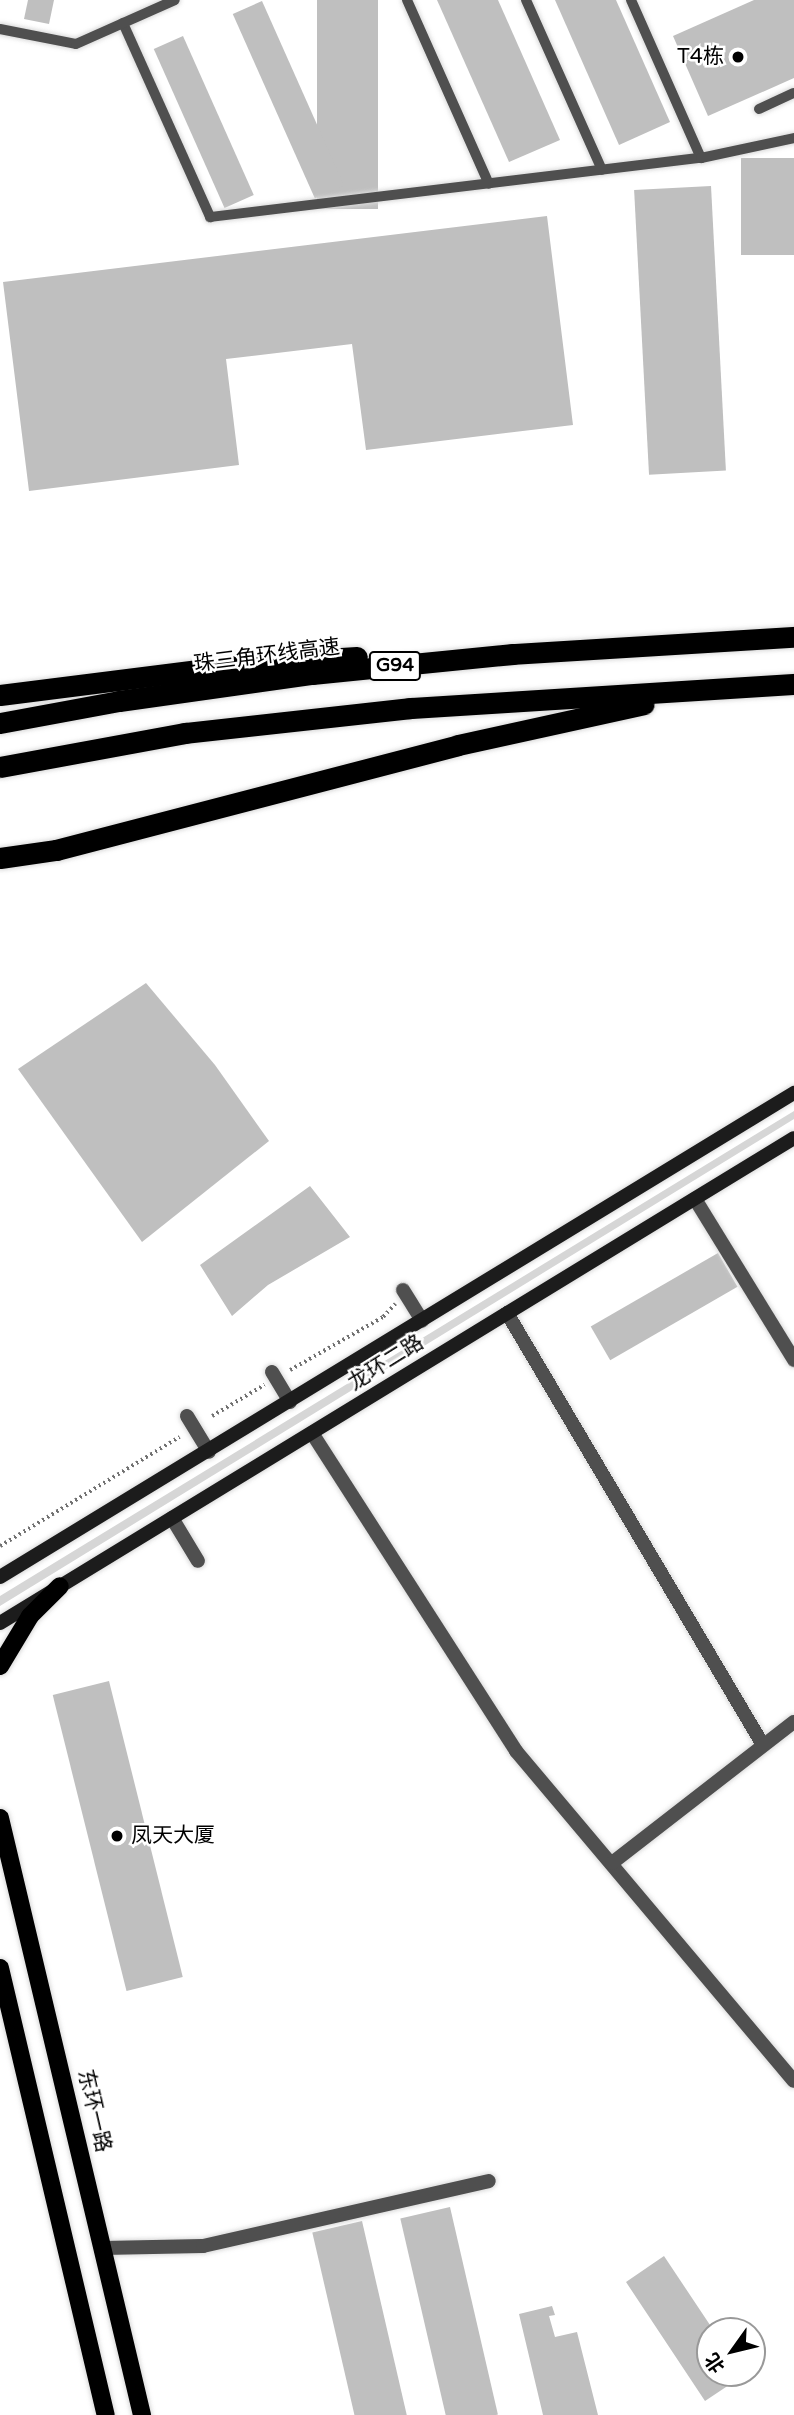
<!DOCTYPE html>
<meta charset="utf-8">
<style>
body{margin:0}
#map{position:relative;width:794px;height:2415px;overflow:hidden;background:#fff;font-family:"Varela Round","Noto Sans SC",sans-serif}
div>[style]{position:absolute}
.green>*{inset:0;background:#d6d6d6}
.building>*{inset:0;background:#bfbfbf;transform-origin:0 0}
.path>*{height:3.5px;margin-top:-1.75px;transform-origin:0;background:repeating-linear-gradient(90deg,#717171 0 2px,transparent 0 5.5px)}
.roads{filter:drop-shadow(0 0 2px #dbdbdb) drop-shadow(0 0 2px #dbdbdb)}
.service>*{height:10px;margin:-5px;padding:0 5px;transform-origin:5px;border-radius:5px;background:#4f4f4f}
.minor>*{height:14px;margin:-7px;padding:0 7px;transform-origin:7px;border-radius:7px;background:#4f4f4f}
.secondary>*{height:14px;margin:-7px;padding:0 7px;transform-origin:7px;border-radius:7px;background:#1c1c1c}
.primary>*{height:18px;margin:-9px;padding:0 9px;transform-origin:9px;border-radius:9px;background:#000}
.motorway>*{height:21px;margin:-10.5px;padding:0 10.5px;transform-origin:10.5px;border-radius:10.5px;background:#000}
.dots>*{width:19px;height:19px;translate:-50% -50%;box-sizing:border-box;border:4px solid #fff;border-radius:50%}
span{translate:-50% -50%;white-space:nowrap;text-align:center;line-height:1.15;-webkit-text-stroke:5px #fff;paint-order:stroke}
.shield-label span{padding:2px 5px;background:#fff;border:2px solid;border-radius:5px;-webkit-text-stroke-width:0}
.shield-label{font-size:19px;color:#000;font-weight:700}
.poi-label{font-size:21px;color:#000}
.right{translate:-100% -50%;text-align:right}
.left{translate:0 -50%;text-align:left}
.street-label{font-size:21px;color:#000}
.north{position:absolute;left:696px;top:2317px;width:70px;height:70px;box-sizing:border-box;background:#fff;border:2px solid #999;border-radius:50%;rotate:236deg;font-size:19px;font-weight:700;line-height:28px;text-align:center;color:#000}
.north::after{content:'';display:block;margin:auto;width:24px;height:32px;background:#000;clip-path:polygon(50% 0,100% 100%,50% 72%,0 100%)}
</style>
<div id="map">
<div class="green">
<i style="clip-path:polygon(794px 1111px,794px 1119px,0 1606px,0 1596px)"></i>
</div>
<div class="building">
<i style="clip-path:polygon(28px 0,54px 0,49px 24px,24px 19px)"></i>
<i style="left:317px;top:0;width:61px;height:209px"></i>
<i style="clip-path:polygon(437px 0,498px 0,560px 140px,509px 162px)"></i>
<i style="clip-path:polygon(555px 0,616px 0,670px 122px,619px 145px)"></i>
<i style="clip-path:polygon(754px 0,794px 0,794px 78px,708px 116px,673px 36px)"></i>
<i style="left:262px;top:1px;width:202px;height:32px;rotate:66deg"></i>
<i style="left:183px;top:36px;width:174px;height:32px;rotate:66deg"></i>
<i style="left:794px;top:158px;width:97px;height:53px;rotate:90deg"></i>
<i style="left:711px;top:186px;width:285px;height:77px;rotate:87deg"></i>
<i style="clip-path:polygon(547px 216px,573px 425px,366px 450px,352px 344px,226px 359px,239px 465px,29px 491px,3px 282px)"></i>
<i style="clip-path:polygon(146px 983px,215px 1065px,269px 1141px,142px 1242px,18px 1069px)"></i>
<i style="clip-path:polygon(310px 1186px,350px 1237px,268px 1285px,232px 1316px,200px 1265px)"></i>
<i style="left:718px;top:1253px;width:39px;height:147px;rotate:60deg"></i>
<i style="left:109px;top:1681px;width:305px;height:58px;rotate:76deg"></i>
<i style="left:450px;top:2207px;width:213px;height:51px;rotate:77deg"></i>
<i style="left:362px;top:2221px;width:199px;height:51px;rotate:77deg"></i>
<i style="clip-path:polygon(664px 2256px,714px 2331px,710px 2331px,710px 2373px,744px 2375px,705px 2401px,626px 2282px)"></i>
<i style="clip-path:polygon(552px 2306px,555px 2315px,549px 2316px,555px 2337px,577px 2332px,598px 2415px,543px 2415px,519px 2314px)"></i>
</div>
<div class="path">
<i style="left:290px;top:1370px;width:107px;rotate:-29.7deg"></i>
<i style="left:383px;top:1317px;width:18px;rotate:-47deg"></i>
<i style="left:212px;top:1416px;width:61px;rotate:-30.8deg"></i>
<i style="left:0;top:1546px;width:210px;rotate:-31.3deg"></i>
</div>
<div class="roads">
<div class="service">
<i style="left:407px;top:0;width:201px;rotate:66deg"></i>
<i style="left:526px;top:0;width:186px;rotate:65.9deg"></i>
<i style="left:631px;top:0;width:173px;rotate:66.1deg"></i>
<i style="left:123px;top:23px;width:213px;rotate:65.8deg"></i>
<i style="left:210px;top:217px;width:495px;rotate:-6.9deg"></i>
<i style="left:701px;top:158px;width:95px;rotate:-12.1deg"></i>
<i style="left:0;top:29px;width:77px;rotate:11.2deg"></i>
<i style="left:76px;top:44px;width:108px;rotate:-24deg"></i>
<i style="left:759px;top:109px;width:38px;rotate:-25deg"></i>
</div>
<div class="minor">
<i style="left:695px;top:1199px;width:189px;rotate:58.4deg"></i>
<i style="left:403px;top:1290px;width:36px;rotate:58deg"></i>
<i style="left:507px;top:1313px;width:502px;rotate:59.35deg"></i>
<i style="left:272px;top:1372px;width:35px;rotate:59deg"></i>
<i style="left:187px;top:1416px;width:42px;rotate:58.6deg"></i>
<i style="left:312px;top:1433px;width:378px;rotate:57.3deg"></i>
<i style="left:516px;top:1751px;width:431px;rotate:49.9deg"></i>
<i style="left:172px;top:1518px;width:50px;rotate:58.8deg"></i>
<i style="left:612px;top:1863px;width:230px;rotate:-37.8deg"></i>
<i style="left:103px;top:2248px;width:100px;rotate:-1.1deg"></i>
<i style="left:203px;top:2246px;width:293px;rotate:-12.8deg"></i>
</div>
<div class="secondary">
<i style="left:0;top:1577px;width:930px;rotate:-31.37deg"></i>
<i style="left:0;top:1623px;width:930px;rotate:-31.42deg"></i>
</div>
<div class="primary">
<i style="left:0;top:1666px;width:58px;rotate:-59deg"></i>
<i style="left:30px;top:1616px;width:42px;rotate:-45deg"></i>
<i style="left:0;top:1818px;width:614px;rotate:76.62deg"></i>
<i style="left:0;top:1968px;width:459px;rotate:76.7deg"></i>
</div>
<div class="motorway">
<i style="left:0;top:695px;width:248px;rotate:-7.2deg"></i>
<i style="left:246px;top:664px;width:111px;rotate:-3.6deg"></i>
<i style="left:0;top:723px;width:121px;rotate:-10.5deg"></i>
<i style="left:119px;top:701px;width:195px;rotate:-8deg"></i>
<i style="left:312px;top:674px;width:202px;rotate:-5.7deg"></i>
<i style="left:513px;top:654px;width:282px;rotate:-3.5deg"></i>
<i style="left:0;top:767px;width:188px;rotate:-10.4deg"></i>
<i style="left:185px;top:733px;width:226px;rotate:-6.3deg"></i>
<i style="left:410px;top:708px;width:385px;rotate:-3.6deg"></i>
<i style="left:0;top:858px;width:57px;rotate:-8.1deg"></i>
<i style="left:56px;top:850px;width:415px;rotate:-14.6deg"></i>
<i style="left:458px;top:745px;width:190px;rotate:-12.4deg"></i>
</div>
</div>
<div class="dots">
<i style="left:738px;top:57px;background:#000"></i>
<i style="left:117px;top:1836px;background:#000"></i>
</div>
<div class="shield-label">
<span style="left:395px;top:666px">G94</span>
</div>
<div class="poi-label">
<span class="right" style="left:724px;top:57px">T4栋</span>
<span class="left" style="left:131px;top:1836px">凤天大厦</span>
</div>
<div class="street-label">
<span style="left:267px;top:656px;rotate:-7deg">珠三角环线高速</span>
<span style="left:386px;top:1363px;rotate:-32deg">龙环二路</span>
<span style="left:94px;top:2111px;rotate:77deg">东环一路</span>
</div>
<div class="north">北</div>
</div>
